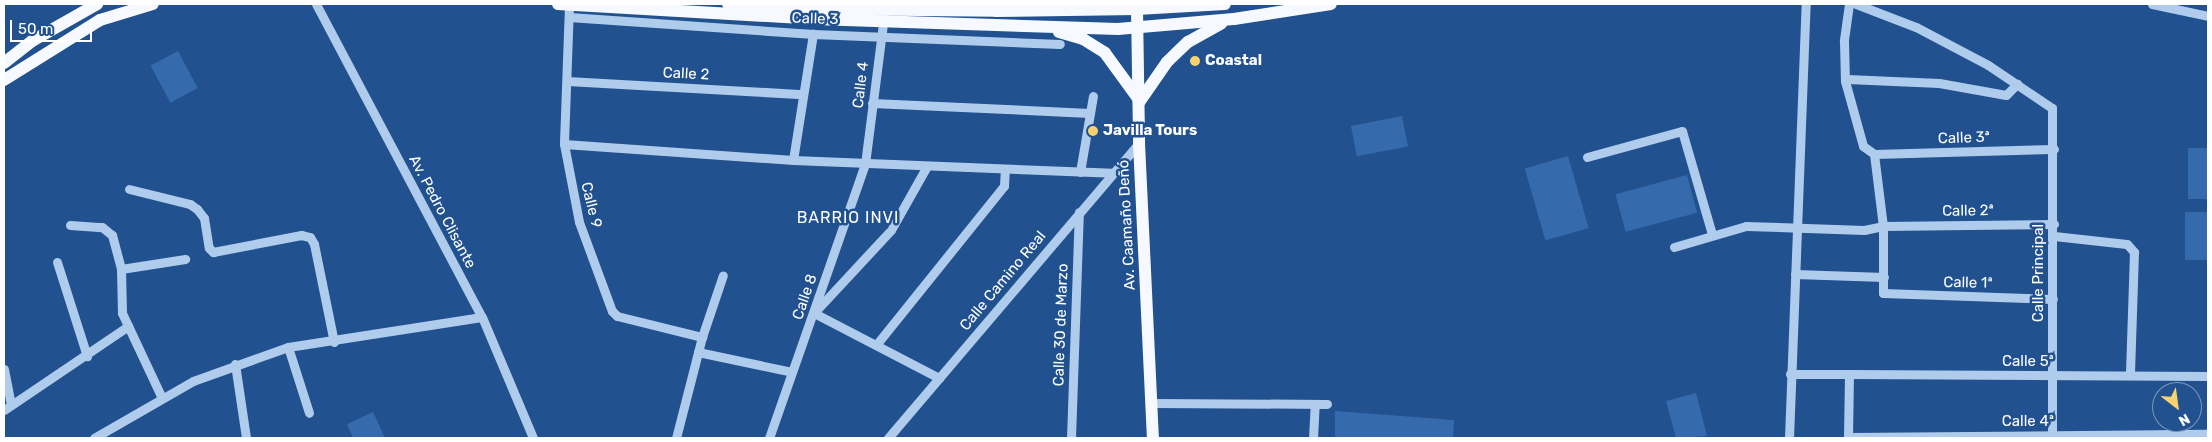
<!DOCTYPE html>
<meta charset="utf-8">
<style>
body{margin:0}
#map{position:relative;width:2212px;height:442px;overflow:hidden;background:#21518f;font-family:Rubik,sans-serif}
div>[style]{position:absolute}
.green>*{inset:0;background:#356bac;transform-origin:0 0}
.minor>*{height:9px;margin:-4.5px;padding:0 4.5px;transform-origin:4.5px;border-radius:4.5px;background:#b0ccec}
.major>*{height:12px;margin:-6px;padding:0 6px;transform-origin:6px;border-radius:6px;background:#f6f9ff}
.dots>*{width:14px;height:14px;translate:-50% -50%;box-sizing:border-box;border:2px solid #21518f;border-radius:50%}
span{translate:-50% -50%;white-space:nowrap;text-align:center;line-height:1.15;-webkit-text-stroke:5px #21518f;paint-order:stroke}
.street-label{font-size:15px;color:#fff}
.poi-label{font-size:15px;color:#fff;font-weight:700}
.left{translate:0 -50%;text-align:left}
.neighbourhood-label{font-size:16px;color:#fff;letter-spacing:1px}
.frame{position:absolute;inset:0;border:5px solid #fff;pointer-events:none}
.north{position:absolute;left:2152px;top:382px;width:50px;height:50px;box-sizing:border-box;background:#21518f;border:1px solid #7a97bc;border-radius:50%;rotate:150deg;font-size:14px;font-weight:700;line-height:20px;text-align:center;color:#fff}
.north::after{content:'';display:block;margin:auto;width:18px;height:22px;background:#f9d171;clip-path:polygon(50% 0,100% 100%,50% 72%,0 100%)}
.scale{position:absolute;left:10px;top:20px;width:82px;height:22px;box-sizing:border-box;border:2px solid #fff;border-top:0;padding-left:6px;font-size:15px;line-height:18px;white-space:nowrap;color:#fff;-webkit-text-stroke:4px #21518f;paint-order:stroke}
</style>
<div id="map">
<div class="green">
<i style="left:178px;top:51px;width:42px;height:31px;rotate:62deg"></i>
<i style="left:1402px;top:116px;width:31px;height:52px;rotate:79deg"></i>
<i style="left:2188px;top:148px;width:20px;height:51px"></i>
<i style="left:1568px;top:156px;width:75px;height:45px;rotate:74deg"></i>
<i style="left:1687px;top:175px;width:39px;height:74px;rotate:75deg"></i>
<i style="left:2185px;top:212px;width:23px;height:48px"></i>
<i style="clip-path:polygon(1696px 393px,1707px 436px,1676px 438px,1666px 401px)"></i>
<i style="clip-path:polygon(1335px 411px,1454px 420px,1453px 438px,1335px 438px)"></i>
<i style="clip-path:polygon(373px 412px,385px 438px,353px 438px,347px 424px)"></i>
</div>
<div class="minor">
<i style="left:316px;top:4px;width:354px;rotate:62.1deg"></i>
<i style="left:482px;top:317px;width:131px;rotate:67.1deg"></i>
<i style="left:1849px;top:4px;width:37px;rotate:98deg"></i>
<i style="left:1844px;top:41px;width:40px;rotate:88.6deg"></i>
<i style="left:1845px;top:81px;width:67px;rotate:74.5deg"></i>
<i style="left:1863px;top:146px;width:14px;rotate:36deg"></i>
<i style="left:1874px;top:154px;width:73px;rotate:82.9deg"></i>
<i style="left:1883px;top:226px;width:67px;rotate:90deg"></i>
<i style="left:1883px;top:293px;width:170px;rotate:2deg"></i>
<i style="left:1856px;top:4px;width:64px;rotate:21deg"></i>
<i style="left:1916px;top:27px;width:81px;rotate:27.8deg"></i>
<i style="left:1988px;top:65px;width:77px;rotate:33.9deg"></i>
<i style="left:2052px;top:108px;width:330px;rotate:90deg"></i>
<i style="left:2152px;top:4px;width:57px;rotate:12.1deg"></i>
<i style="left:569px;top:6px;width:138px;rotate:92.1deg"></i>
<i style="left:564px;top:144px;width:79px;rotate:79.1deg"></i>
<i style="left:579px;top:222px;width:95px;rotate:69.7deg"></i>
<i style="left:612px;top:311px;width:7px;rotate:45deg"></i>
<i style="left:617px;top:316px;width:88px;rotate:13.9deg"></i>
<i style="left:569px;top:17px;width:245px;rotate:4deg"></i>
<i style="left:813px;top:34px;width:247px;rotate:2.3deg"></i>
<i style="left:1847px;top:79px;width:92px;rotate:2.5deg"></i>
<i style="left:1939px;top:83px;width:68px;rotate:10.2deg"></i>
<i style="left:2006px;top:95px;width:16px;rotate:-45deg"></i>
<i style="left:567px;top:81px;width:236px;rotate:3.2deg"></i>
<i style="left:872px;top:103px;width:218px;rotate:2.6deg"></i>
<i style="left:564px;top:144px;width:230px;rotate:4deg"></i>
<i style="left:793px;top:160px;width:319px;rotate:2.3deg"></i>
<i style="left:1874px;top:154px;width:180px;rotate:-1.6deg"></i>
<i style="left:1587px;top:157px;width:98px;rotate:-15.3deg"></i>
<i style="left:1682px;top:131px;width:107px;rotate:73.8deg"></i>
<i style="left:793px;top:160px;width:128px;rotate:-81deg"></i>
<i style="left:927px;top:166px;width:73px;rotate:119.4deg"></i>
<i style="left:891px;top:230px;width:113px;rotate:132.9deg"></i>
<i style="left:814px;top:313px;width:141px;rotate:27.5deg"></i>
<i style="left:1080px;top:172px;width:77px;rotate:-80.3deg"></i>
<i style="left:129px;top:189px;width:63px;rotate:13.8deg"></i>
<i style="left:190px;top:204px;width:9px;rotate:36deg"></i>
<i style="left:197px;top:209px;width:11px;rotate:52deg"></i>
<i style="left:204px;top:218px;width:30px;rotate:81deg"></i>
<i style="left:209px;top:248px;width:6px;rotate:45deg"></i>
<i style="left:213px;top:252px;width:90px;rotate:-10.9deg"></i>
<i style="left:301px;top:235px;width:9px;rotate:13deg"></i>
<i style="left:310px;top:237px;width:8px;rotate:60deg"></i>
<i style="left:314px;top:244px;width:100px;rotate:78.5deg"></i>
<i style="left:70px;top:225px;width:32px;rotate:4deg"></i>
<i style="left:102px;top:227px;width:13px;rotate:39deg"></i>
<i style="left:112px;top:235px;width:35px;rotate:75deg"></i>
<i style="left:121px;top:269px;width:44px;rotate:88.7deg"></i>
<i style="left:122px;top:313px;width:94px;rotate:64.8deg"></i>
<i style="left:2054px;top:236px;width:73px;rotate:6.3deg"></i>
<i style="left:2127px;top:244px;width:11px;rotate:49deg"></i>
<i style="left:2134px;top:252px;width:123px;rotate:91.9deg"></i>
<i style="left:1674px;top:247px;width:75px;rotate:-16.3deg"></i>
<i style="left:1746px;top:226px;width:118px;rotate:1.9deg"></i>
<i style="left:1864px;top:230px;width:19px;rotate:-12deg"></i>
<i style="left:1883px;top:226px;width:171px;rotate:-0.7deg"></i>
<i style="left:57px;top:262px;width:99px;rotate:72.3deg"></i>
<i style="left:121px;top:269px;width:65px;rotate:-8.9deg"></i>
<i style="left:1795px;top:274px;width:89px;rotate:1.9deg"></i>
<i style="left:876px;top:345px;width:204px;rotate:-51.2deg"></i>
<i style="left:1004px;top:186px;width:17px;rotate:-87deg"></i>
<i style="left:288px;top:347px;width:69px;rotate:72.3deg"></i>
<i style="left:698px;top:352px;width:96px;rotate:12deg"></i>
<i style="left:235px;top:364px;width:75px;rotate:81.5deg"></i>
<i style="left:4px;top:369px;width:36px;rotate:79deg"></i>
<i style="left:1790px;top:374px;width:59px"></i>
<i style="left:1849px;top:374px;width:64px;rotate:90.9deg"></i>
<i style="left:1849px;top:374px;width:359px;rotate:0.3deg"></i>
<i style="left:1152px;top:403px;width:175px;rotate:0.3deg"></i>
<i style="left:4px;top:410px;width:150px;rotate:-34.1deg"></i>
<i style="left:1848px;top:437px;width:360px;rotate:-0.5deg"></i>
<i style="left:94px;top:438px;width:114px;rotate:-29.9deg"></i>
<i style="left:193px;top:381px;width:101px;rotate:-19.7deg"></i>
<i style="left:288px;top:347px;width:196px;rotate:-8.8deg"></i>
<i style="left:676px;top:438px;width:104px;rotate:-75.6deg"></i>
<i style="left:702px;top:337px;width:65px;rotate:-71.3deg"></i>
<i style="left:769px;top:438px;width:290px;rotate:-70.7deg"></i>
<i style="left:865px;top:164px;width:149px;rotate:-82.7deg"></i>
<i style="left:888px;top:438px;width:387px;rotate:-49.6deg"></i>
<i style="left:1071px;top:438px;width:226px;rotate:-88deg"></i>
<i style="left:1313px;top:438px;width:34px;rotate:-87deg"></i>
<i style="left:1789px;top:438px;width:434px;rotate:-87.8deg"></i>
</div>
<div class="major">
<i style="left:558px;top:4px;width:257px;rotate:3.3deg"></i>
<i style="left:815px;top:19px;width:303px;rotate:1.9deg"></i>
<i style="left:1118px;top:29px;width:116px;rotate:-4.9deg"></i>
<i style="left:1234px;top:19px;width:98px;rotate:-8.8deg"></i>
<i style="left:728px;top:4px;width:89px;rotate:3.2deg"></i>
<i style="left:817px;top:9px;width:179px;rotate:0.6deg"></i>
<i style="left:996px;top:11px;width:141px;rotate:-0.8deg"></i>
<i style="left:1137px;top:9px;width:88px;rotate:-3.3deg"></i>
<i style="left:1137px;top:9px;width:134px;rotate:89.1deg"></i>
<i style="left:1139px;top:143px;width:295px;rotate:87.3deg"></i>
<i style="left:1059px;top:32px;width:25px;rotate:16deg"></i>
<i style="left:1083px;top:39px;width:26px;rotate:32deg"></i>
<i style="left:1105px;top:53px;width:59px;rotate:53.9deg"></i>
<i style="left:1140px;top:101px;width:47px;rotate:-55.3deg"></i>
<i style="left:1167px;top:62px;width:29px;rotate:-44deg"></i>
<i style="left:1188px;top:42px;width:38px;rotate:-29deg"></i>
<i style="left:4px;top:63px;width:36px;rotate:-38deg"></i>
<i style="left:32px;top:41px;width:75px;rotate:-29.6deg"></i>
<i style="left:4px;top:80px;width:113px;rotate:-32deg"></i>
<i style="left:100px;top:20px;width:55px;rotate:-16.8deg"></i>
</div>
<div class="dots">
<i style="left:1195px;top:61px;background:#f9d171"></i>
<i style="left:1093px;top:131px;background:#f9d171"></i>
</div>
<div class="street-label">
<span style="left:815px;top:19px;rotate:2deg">Calle 3</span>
<span style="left:686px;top:74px;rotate:3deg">Calle 2</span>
<span style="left:861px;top:85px;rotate:-83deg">Calle 4</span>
<span style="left:1964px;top:138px;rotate:-2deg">Calle 3ª</span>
<span style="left:591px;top:205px;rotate:76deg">Calle 9</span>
<span style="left:1968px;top:211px;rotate:-1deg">Calle 2ª</span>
<span style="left:442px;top:212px;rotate:62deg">Av. Pedro Clisante</span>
<span style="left:1127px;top:225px;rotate:-93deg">Av. Caamaño Deñó</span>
<span style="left:2039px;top:273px;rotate:-90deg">Calle Principal</span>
<span style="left:1003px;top:281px;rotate:-50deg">Calle Camino Real</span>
<span style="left:1968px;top:283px;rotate:1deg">Calle 1ª</span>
<span style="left:805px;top:297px;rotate:-71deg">Calle 8</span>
<span style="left:1061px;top:325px;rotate:-88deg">Calle 30 de Marzo</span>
<span style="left:2028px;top:362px">Calle 5ª</span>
<span style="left:2028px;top:422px">Calle 4ª</span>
</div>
<div class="poi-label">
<span class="left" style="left:1205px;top:61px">Coastal</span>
<span class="left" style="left:1103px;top:131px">Javilla Tours</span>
</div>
<div class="neighbourhood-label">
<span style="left:848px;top:218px">BARRIO INVI</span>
</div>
<div class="frame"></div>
<div class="north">N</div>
<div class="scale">50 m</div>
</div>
